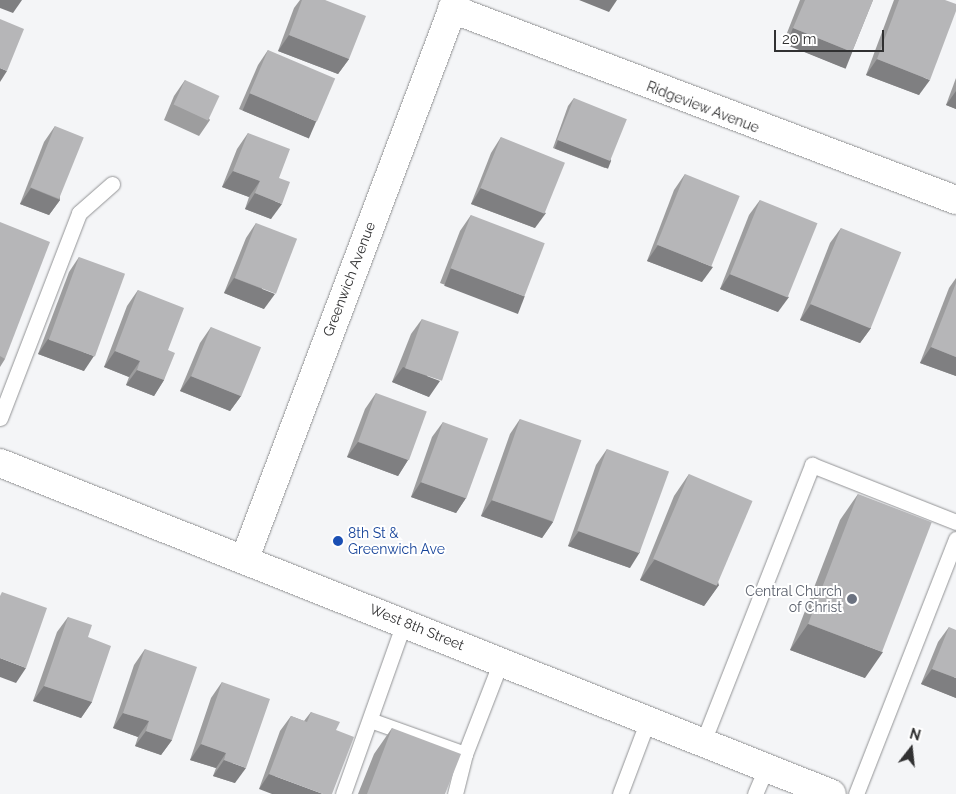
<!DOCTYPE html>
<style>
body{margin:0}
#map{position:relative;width:956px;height:794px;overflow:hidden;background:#f4f5f7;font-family:Raleway,sans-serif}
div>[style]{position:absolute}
.roads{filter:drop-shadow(0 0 1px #929395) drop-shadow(0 0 1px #929395)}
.service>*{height:15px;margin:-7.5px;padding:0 7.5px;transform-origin:7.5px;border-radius:7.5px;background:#fff}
.minor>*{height:28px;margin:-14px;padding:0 14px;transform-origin:14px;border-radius:14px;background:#fff}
.tertiary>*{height:28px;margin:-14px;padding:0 14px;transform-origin:14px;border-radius:14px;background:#fff}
.wall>*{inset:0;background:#9d9d9e}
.shaded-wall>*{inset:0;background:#7f7f81;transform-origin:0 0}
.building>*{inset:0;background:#b6b6b8;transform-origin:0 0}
.dots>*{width:14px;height:14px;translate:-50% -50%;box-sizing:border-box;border:2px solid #fff;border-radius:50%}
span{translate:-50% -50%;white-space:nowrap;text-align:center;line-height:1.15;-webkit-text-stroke:4px #fff;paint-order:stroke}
.street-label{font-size:14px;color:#313132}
.transit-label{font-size:14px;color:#164399}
.left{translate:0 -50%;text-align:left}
.worship-label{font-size:14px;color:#5b616d}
.right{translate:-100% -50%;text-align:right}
.north{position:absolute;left:886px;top:724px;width:50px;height:50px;-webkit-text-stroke:4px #fff;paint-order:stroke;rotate:16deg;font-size:14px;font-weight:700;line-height:20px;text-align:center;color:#313132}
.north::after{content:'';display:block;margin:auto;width:18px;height:22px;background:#313132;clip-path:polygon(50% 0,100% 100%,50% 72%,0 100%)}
.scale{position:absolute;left:774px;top:30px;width:110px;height:22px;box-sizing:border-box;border:2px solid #313132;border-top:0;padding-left:6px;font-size:15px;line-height:18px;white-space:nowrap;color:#313132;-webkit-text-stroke:4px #fff;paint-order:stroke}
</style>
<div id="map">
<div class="roads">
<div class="service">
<i style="left:0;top:418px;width:220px;rotate:-68.9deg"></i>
<i style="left:79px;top:213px;width:44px;rotate:-41.3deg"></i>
<i style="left:370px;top:720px;width:101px;rotate:19.7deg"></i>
<i style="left:703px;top:742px;width:298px;rotate:-68.5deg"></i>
<i style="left:812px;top:465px;width:155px;rotate:21.6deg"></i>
<i style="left:343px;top:794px;width:182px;rotate:-70.4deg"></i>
<i style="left:455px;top:794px;width:41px;rotate:-76deg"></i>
<i style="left:465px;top:754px;width:100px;rotate:-68.8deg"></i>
<i style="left:620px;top:794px;width:79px;rotate:-69.3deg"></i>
<i style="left:755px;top:794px;width:28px;rotate:-67deg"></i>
<i style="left:856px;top:794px;width:274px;rotate:-68.6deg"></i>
</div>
<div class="minor">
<i style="left:452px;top:9px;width:539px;rotate:20.76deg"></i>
<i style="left:245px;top:558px;width:597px;rotate:-69.29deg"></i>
</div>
<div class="tertiary">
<i style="left:0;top:463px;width:895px;rotate:21.69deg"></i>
</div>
</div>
<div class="wall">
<i style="clip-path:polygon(300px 0,325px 0,349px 59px,338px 74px,278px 51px,294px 8px)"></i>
<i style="clip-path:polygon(800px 0,873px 0,852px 52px,842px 67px,783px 43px)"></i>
<i style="clip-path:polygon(894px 0,945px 0,919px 95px,866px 75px)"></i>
<i style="clip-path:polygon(268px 50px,306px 137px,239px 109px,258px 65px)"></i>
<i style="clip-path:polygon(956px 78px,956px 109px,946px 105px)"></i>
<i style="clip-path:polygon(185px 80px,210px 120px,199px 136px,164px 120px,174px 96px)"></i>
<i style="clip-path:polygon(574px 98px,611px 160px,605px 168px,553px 148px,568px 106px)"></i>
<i style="clip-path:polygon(55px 126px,60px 200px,49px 215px,20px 204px,44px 142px)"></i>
<i style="clip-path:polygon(248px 133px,279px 178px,271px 219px,245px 209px,249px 197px,222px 187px,237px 149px)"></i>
<i style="clip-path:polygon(501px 137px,535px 228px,471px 204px,491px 153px)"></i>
<i style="clip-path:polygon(685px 174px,702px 282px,647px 261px,674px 190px)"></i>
<i style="clip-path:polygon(760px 200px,778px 312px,720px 289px,749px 215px)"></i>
<i style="clip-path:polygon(471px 215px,515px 311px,440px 283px,460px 231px)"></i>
<i style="clip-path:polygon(0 222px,5px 359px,0 367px)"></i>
<i style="clip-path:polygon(256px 223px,264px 309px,224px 293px,246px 238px)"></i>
<i style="clip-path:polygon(841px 228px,871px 328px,860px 343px,800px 320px,830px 243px)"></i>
<i style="clip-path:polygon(79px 257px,84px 371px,38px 354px,69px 272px)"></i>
<i style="clip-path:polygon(956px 278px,956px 376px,920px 363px,949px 288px)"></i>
<i style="clip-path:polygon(138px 290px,168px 350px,164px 380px,154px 396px,126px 385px,129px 377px,104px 367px,127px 306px)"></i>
<i style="clip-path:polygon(422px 319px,429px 397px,392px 382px,411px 334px)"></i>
<i style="clip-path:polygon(211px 327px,241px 396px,230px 411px,180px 391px,200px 343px)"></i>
<i style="clip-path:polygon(376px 393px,408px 460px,398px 476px,347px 457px,365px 409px)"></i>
<i style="clip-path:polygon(520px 419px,553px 522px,542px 538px,481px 516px,510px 434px)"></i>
<i style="clip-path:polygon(443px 422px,466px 498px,456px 513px,411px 497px,432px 437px)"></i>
<i style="clip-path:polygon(607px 449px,630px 568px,568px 546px,596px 465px)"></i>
<i style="clip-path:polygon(689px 474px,719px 585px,704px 606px,640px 580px,674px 496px)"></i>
<i style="clip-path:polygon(858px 494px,865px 678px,790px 650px,840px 520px)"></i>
<i style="clip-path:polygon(68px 617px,88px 637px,92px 702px,81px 718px,33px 701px,57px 632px)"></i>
<i style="clip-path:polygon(949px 627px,956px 698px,921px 684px,938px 642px)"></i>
<i style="clip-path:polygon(145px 649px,172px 740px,161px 755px,135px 746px,138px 737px,113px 728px,134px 665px)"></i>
<i style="clip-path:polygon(222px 682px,235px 783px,213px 776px,216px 768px,190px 760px,211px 698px)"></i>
<i style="clip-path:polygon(311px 712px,336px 730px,259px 789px,280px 731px,291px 716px,304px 721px)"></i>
<i style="clip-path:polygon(392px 728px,445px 794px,358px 794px,374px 754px)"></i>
</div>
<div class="shaded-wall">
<i style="clip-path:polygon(0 0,22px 0,13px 13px,0 8px)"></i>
<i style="clip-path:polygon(579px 0,617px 0,609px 12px)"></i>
<i style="left:793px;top:28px;width:64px;height:18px;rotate:22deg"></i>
<i style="clip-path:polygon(289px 35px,349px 59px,338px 74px,278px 51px)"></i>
<i style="clip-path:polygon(877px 59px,930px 80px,919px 95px,866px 75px)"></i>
<i style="clip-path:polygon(0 68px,7px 71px,0 82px)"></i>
<i style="clip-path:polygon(956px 91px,956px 109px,946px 105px)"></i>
<i style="left:250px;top:93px;width:72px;height:19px;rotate:23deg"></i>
<i style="left:558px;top:140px;width:57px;height:9px;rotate:21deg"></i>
<i style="clip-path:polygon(233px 171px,260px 181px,249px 197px,222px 187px)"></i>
<i style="clip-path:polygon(31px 188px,60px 200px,49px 215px,20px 204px)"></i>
<i style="clip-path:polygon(481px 188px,546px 213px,535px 228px,471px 204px)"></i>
<i style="clip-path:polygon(255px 193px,282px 204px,271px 219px,245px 209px)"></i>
<i style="clip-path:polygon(658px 245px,713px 267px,702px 282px,647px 261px)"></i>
<i style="left:451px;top:268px;width:79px;height:19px;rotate:21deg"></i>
<i style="clip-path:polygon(730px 274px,789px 297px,778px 312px,720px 289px)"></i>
<i style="clip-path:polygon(234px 278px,275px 294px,264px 309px,224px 293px)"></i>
<i style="clip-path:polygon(811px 304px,871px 328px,860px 343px,800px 320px)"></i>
<i style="clip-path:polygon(48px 339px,94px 356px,84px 371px,38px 354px)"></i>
<i style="clip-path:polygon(931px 347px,956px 357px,956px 376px,920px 363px)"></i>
<i style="clip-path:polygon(115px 351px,140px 361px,129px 377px,104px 367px)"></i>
<i style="clip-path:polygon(403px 367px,440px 381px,429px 397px,392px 382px)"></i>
<i style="clip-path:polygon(137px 370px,164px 380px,154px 396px,126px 385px)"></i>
<i style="clip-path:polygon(191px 376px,241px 396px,230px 411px,180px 391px)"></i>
<i style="clip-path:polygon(358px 442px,408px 460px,398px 476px,347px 457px)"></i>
<i style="clip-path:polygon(421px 482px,466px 498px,456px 513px,411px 497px)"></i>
<i style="clip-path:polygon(492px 500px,553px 522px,542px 538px,481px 516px)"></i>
<i style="clip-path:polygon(579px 531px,640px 552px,630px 568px,568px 546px)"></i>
<i style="clip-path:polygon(655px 559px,719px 585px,704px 606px,640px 580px)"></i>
<i style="clip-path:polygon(808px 624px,883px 652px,865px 678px,790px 650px)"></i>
<i style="clip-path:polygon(0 658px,26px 668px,16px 683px,0 677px)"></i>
<i style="clip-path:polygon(932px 669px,956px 678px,956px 698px,921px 684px)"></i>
<i style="clip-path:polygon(44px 686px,92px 702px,81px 718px,33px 701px)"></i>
<i style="clip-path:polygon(123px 713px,149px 721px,138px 737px,113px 728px)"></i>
<i style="clip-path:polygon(146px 731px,172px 740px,161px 755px,135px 746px)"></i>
<i style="clip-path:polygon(201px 744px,226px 753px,216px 768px,190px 760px)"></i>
<i style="clip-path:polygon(224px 760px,246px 768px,235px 783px,213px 776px)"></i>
<i style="clip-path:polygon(269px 774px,323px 794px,272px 794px,259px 789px)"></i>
</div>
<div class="building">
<i style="clip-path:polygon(302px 0,325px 0,366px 16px,349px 59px,289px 35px)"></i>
<i style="clip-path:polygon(805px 0,873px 0,852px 52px,793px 28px)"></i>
<i style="clip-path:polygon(899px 0,945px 0,956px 4px,956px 11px,930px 80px,877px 59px)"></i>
<i style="clip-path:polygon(0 19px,24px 29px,7px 71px,0 68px)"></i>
<i style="left:268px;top:50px;width:73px;height:47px;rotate:23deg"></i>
<i style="left:185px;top:80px;width:38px;height:27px;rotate:25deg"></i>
<i style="left:574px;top:98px;width:57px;height:45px;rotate:22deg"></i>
<i style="left:55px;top:126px;width:31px;height:66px;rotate:22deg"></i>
<i style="clip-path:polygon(248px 133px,290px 149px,279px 178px,290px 182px,282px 204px,255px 193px,260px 181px,233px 171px)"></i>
<i style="left:501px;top:137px;width:69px;height:55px;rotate:22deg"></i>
<i style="left:685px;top:174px;width:59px;height:76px;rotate:22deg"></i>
<i style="left:760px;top:200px;width:62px;height:80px;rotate:22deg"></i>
<i style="left:471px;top:215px;width:79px;height:57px;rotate:21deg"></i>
<i style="clip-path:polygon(0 222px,50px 242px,5px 359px,0 356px)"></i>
<i style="left:256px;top:223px;width:44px;height:59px;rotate:21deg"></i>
<i style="left:841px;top:228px;width:65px;height:82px;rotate:22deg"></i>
<i style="left:79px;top:257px;width:49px;height:88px;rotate:20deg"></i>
<i style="clip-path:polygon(956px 283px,956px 357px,931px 347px)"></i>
<i style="clip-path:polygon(138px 290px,184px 308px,168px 350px,175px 353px,164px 380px,137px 370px,140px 361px,115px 351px)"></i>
<i style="left:422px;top:319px;width:39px;height:52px;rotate:19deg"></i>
<i style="left:211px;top:327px;width:54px;height:53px;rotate:22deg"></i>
<i style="left:376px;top:393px;width:54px;height:52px;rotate:20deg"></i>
<i style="left:520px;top:419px;width:65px;height:86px;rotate:19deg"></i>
<i style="left:443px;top:422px;width:48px;height:64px;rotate:20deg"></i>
<i style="left:607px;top:449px;width:66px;height:87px;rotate:20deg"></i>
<i style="left:689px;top:474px;width:69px;height:92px;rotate:23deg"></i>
<i style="left:858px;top:494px;width:79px;height:139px;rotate:21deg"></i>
<i style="clip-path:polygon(2px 592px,47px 608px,26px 668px,0 658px,0 596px)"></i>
<i style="clip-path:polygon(68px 617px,92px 625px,88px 637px,111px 646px,92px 702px,44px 686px)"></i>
<i style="clip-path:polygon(949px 627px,956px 630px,956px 678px,932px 669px)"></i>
<i style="clip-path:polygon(145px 649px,197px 667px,172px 740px,146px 731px,149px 721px,123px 713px)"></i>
<i style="clip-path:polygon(222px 682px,270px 699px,246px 768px,224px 760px,226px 753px,201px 744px)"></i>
<i style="clip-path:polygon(311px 712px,340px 722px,336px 730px,354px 737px,332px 794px,323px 794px,269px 774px,291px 716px,307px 722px)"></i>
<i style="clip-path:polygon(392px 728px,461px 754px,445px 794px,367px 794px)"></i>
</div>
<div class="dots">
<i style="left:338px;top:541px;background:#1a4fb4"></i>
<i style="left:852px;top:599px;background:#6b7280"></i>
</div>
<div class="street-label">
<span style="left:703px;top:107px;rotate:21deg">Ridgeview Avenue</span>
<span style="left:349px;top:279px;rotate:-69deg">Greenwich Avenue</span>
<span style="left:417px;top:627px;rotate:22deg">West 8th Street</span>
</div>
<div class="transit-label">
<span class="left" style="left:348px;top:541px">8th St &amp;<br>Greenwich Ave</span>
</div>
<div class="worship-label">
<span class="right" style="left:842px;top:599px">Central Church<br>of Christ</span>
</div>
<div class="north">N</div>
<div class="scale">20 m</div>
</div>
